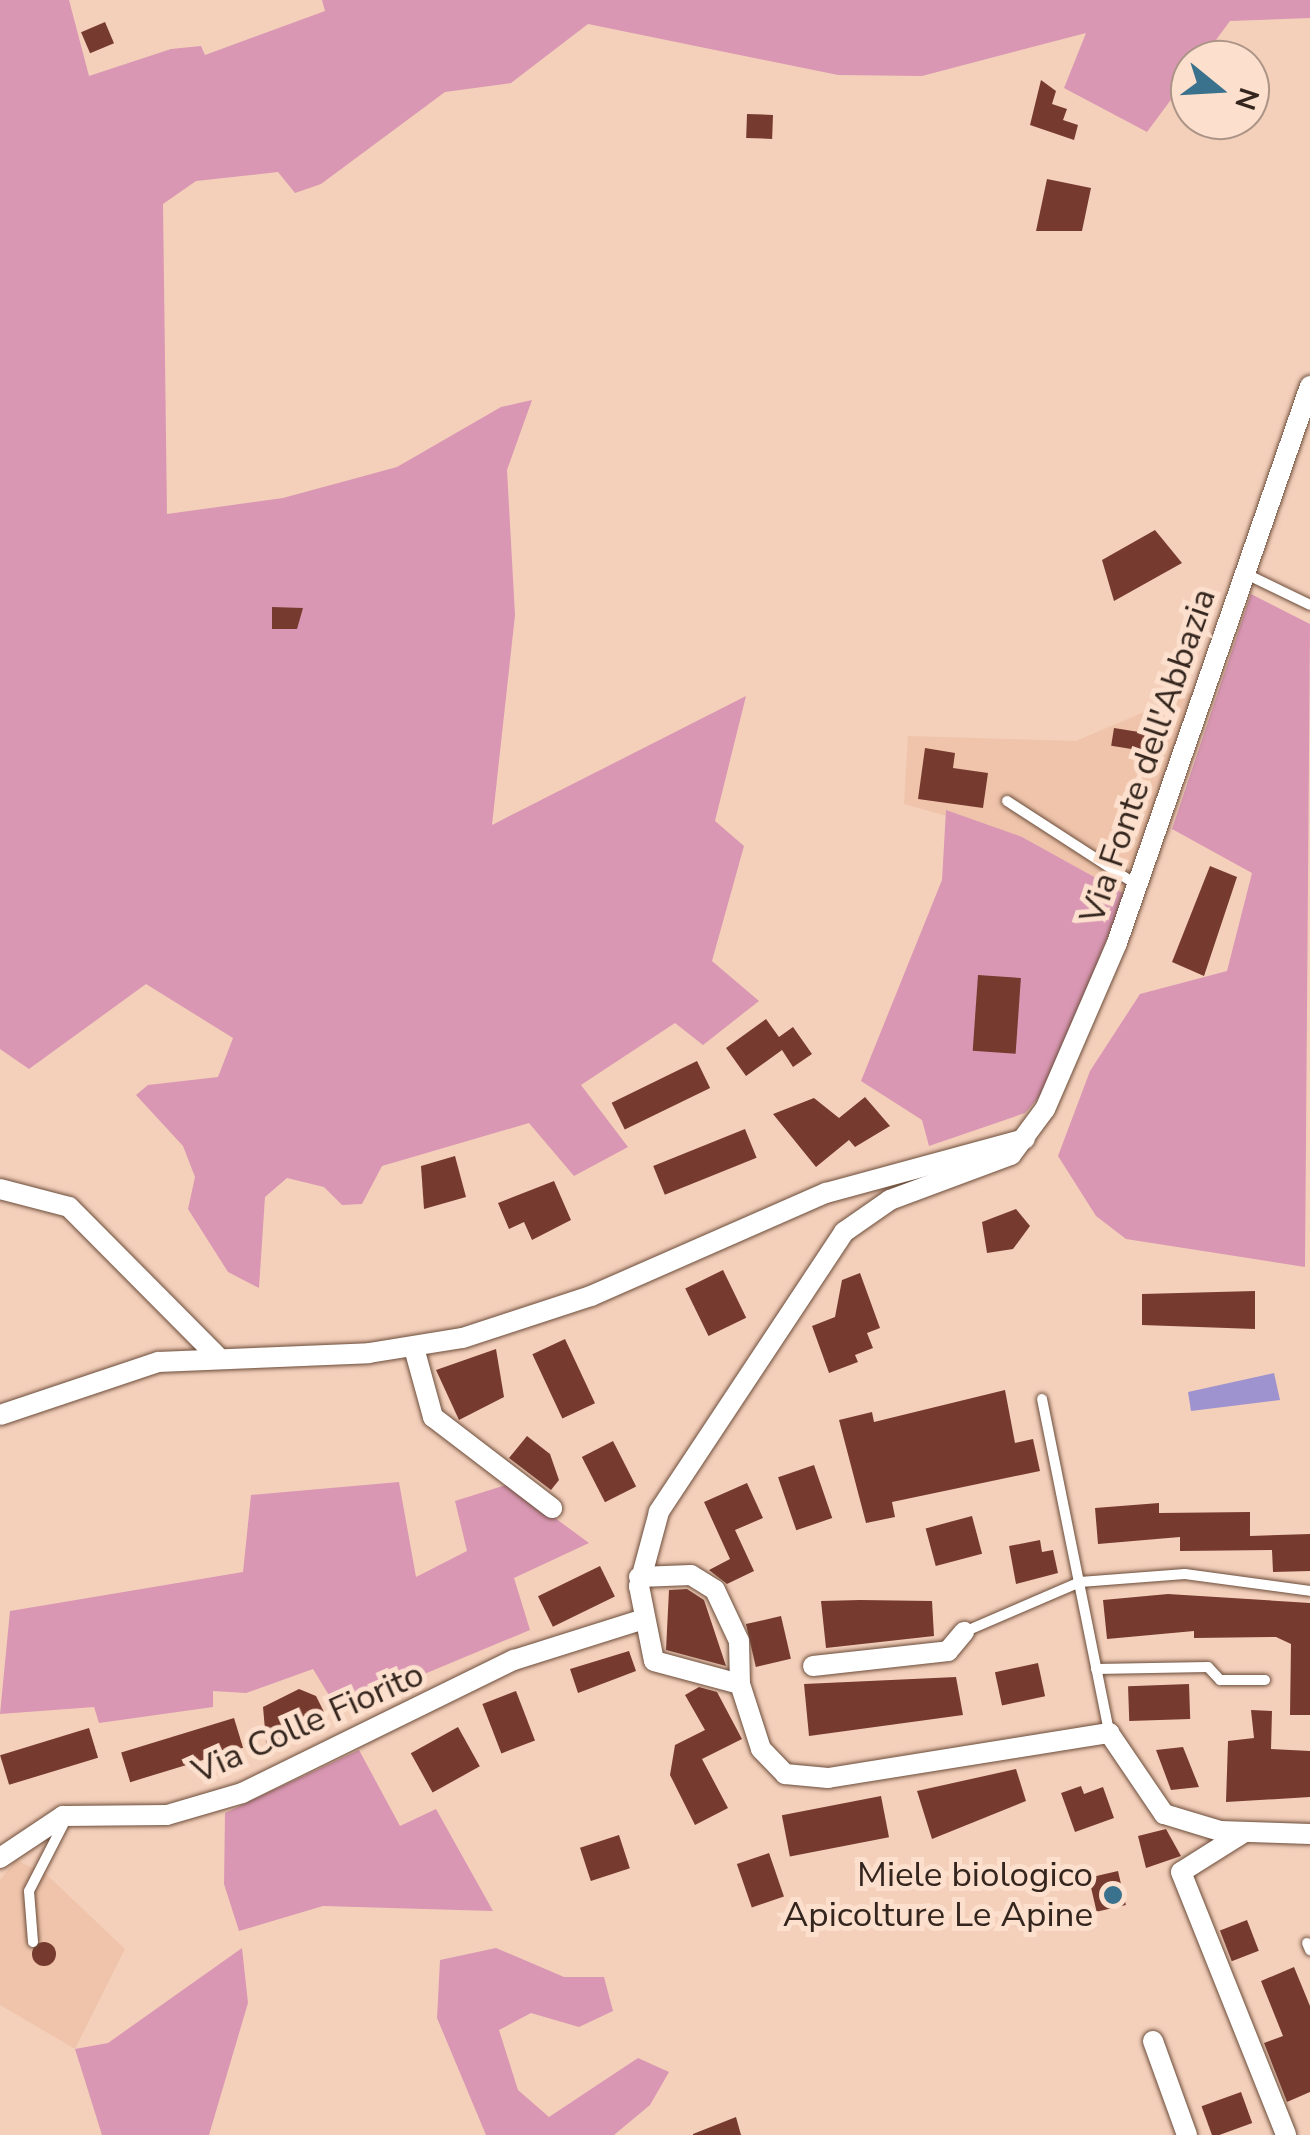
<!DOCTYPE html>
<style>
body{margin:0}
#map{position:relative;width:1310px;height:2135px;overflow:hidden;background:#f4d0bb;font-family:"Nunito Sans",sans-serif}
div>[style]{position:absolute}
.built>*{inset:0;background:#efc4ab}
.green>*{inset:0;background:#d997b3}
.water>*{inset:0;background:#9e93cf}
.building>*{inset:0;background:#773a2f;transform-origin:0 0}
.round{border-radius:50%}
.roads{filter:drop-shadow(0 0 2px #6b4c3a) drop-shadow(0 0 2px #6b4c3a)}
.service>*{height:10px;margin:-5px;padding:0 5px;transform-origin:5px;border-radius:5px;background:#fff}
.minor>*{height:20px;margin:-10px;padding:0 10px;transform-origin:10px;border-radius:10px;background:#fff}
.dots>*{width:28px;height:28px;translate:-50% -50%;box-sizing:border-box;border:5px solid #fcdfcd;border-radius:50%}
span{translate:-50% -50%;white-space:nowrap;text-align:center;line-height:1.15;-webkit-text-stroke:10px #fcdfcd;paint-order:stroke}
.street-label{font-size:35px;color:#34261e}
.poi-label{font-size:35px;color:#34261e}
.right{translate:-100% -50%;text-align:right}
.north{position:absolute;left:1170px;top:40px;width:100px;height:100px;box-sizing:border-box;background:#fcdfcd;border:2px solid #ac9587;border-radius:50%;rotate:108deg;font-size:28px;font-weight:700;line-height:40px;text-align:center;color:#34261e}
.north::after{content:'';display:block;margin:auto;width:35px;height:45px;background:#3a718c;clip-path:polygon(50% 0,100% 100%,50% 72%,0 100%)}
</style>
<div id="map">
<div class="built">
<i style="clip-path:polygon(1198px 689px,1125px 894px,1022px 837px,904px 804px,908px 736px,1076px 741px)"></i>
<i style="clip-path:polygon(16px 1860px,46px 1874px,125px 1949px,75px 2049px,0 2005px,0 1880px)"></i>
</div>
<div class="green">
<i style="clip-path:polygon(0 0,69px 0,89px 76px,171px 49px,201px 46px,205px 55px,325px 11px,322px 0,1310px 0,1310px 18px,1230px 21px,1201px 60px,1190px 60px,1190px 74px,1147px 132px,1064px 88px,1086px 33px,922px 76px,838px 75px,588px 24px,511px 83px,445px 92px,321px 184px,295px 193px,278px 172px,196px 181px,163px 204px,167px 514px,283px 498px,397px 467px,501px 407px,532px 400px,507px 470px,515px 615px,492px 825px,746px 696px,715px 821px,744px 846px,712px 961px,759px 1001px,703px 1045px,675px 1023px,581px 1085px,628px 1147px,574px 1176px,529px 1123px,382px 1166px,362px 1204px,342px 1205px,324px 1187px,287px 1178px,265px 1197px,259px 1288px,228px 1272px,188px 1209px,195px 1177px,183px 1146px,136px 1095px,148px 1085px,218px 1077px,233px 1038px,146px 984px,29px 1069px,0 1049px)"></i>
<i style="clip-path:polygon(1251px 594px,1310px 624px,1305px 1267px,1126px 1239px,1096px 1216px,1058px 1156px,1090px 1071px,1140px 994px,1227px 971px,1252px 873px,1172px 829px)"></i>
<i style="clip-path:polygon(946px 810px,1022px 837px,1125px 894px,1047px 1088px,1025px 1113px,929px 1146px,922px 1120px,861px 1081px,942px 880px)"></i>
<i style="clip-path:polygon(399px 1482px,416px 1577px,467px 1551px,455px 1501px,509px 1484px,589px 1543px,514px 1578px,530px 1630px,338px 1710px,313px 1669px,246px 1693px,213px 1691px,213px 1707px,99px 1723px,94px 1707px,0 1714px,10px 1611px,243px 1572px,251px 1495px)"></i>
<i style="clip-path:polygon(359px 1750px,400px 1826px,436px 1809px,493px 1911px,323px 1906px,239px 1931px,224px 1884px,225px 1813px)"></i>
<i style="clip-path:polygon(242px 1948px,248px 2003px,209px 2135px,102px 2135px,75px 2049px,108px 2043px)"></i>
<i style="clip-path:polygon(496px 1948px,564px 1977px,604px 1977px,613px 2011px,579px 2027px,531px 2013px,499px 2030px,518px 2090px,549px 2117px,638px 2058px,669px 2072px,650px 2105px,614px 2135px,486px 2135px,437px 2018px,440px 1960px)"></i>
</div>
<div class="water">
<i style="clip-path:polygon(1274px 1373px,1280px 1400px,1191px 1411px,1188px 1392px)"></i>
</div>
<div class="building">
<i style="left:105px;top:22px;width:23px;height:26px;rotate:67deg"></i>
<i style="clip-path:polygon(1041px 80px,1056px 91px,1052px 104px,1067px 109px,1063px 120px,1078px 125px,1074px 140px,1030px 125px)"></i>
<i style="left:747px;top:114px;width:26px;height:24px;rotate:2deg"></i>
<i style="clip-path:polygon(1047px 179px,1091px 188px,1082px 231px,1036px 231px)"></i>
<i style="clip-path:polygon(1155px 530px,1182px 563px,1114px 601px,1102px 560px)"></i>
<i style="clip-path:polygon(272px 607px,303px 608px,297px 629px,272px 629px)"></i>
<i style="left:1114px;top:728px;width:49px;height:18px;rotate:9deg"></i>
<i style="clip-path:polygon(925px 748px,955px 753px,953px 768px,988px 773px,983px 808px,918px 799px)"></i>
<i style="clip-path:polygon(1210px 866px,1237px 877px,1204px 976px,1172px 962px)"></i>
<i style="left:978px;top:975px;width:43px;height:76px;rotate:4deg"></i>
<i style="clip-path:polygon(766px 1019px,779px 1037px,793px 1027px,812px 1054px,793px 1067px,782px 1050px,746px 1076px,726px 1048px)"></i>
<i style="left:697px;top:1061px;width:30px;height:95px;rotate:64deg"></i>
<i style="clip-path:polygon(865px 1097px,890px 1126px,855px 1147px,849px 1140px,816px 1167px,773px 1114px,814px 1098px,839px 1118px)"></i>
<i style="left:745px;top:1129px;width:31px;height:99px;rotate:68deg"></i>
<i style="clip-path:polygon(455px 1156px,466px 1197px,424px 1209px,421px 1166px)"></i>
<i style="clip-path:polygon(554px 1181px,571px 1220px,532px 1240px,524px 1222px,509px 1229px,498px 1203px)"></i>
<i style="clip-path:polygon(1016px 1209px,1030px 1226px,1013px 1249px,987px 1253px,982px 1222px)"></i>
<i style="left:723px;top:1270px;width:53px;height:42px;rotate:64deg"></i>
<i style="clip-path:polygon(860px 1273px,880px 1328px,867px 1333px,873px 1348px,855px 1355px,858px 1362px,829px 1373px,812px 1326px,835px 1317px,842px 1280px)"></i>
<i style="clip-path:polygon(1255px 1291px,1255px 1329px,1142px 1325px,1142px 1294px)"></i>
<i style="left:565px;top:1339px;width:71px;height:36px;rotate:65deg"></i>
<i style="clip-path:polygon(496px 1349px,504px 1397px,459px 1420px,436px 1370px)"></i>
<i style="clip-path:polygon(1005px 1390px,1015px 1443px,1033px 1439px,1040px 1471px,892px 1502px,895px 1517px,866px 1523px,839px 1420px,872px 1412px,874px 1422px)"></i>
<i style="clip-path:polygon(527px 1436px,550px 1454px,559px 1480px,551px 1490px,509px 1458px)"></i>
<i style="left:613px;top:1441px;width:51px;height:35px;rotate:63deg"></i>
<i style="left:814px;top:1465px;width:56px;height:38px;rotate:71deg"></i>
<i style="clip-path:polygon(747px 1483px,763px 1518px,735px 1530px,754px 1571px,727px 1584px,709px 1570px,730px 1559px,704px 1502px)"></i>
<i style="clip-path:polygon(1159px 1503px,1159px 1513px,1250px 1512px,1250px 1536px,1310px 1534px,1310px 1571px,1273px 1572px,1272px 1550px,1180px 1551px,1180px 1537px,1098px 1544px,1095px 1508px)"></i>
<i style="left:972px;top:1516px;width:39px;height:48px;rotate:75deg"></i>
<i style="clip-path:polygon(1040px 1540px,1042px 1552px,1053px 1550px,1058px 1573px,1016px 1584px,1009px 1546px)"></i>
<i style="left:600px;top:1566px;width:34px;height:69px;rotate:64deg"></i>
<i style="clip-path:polygon(687px 1589px,704px 1600px,726px 1666px,666px 1650px,669px 1590px)"></i>
<i style="clip-path:polygon(1168px 1594px,1310px 1603px,1310px 1715px,1290px 1715px,1291px 1644px,1276px 1637px,1194px 1638px,1194px 1631px,1107px 1639px,1103px 1600px)"></i>
<i style="clip-path:polygon(860px 1600px,932px 1601px,934px 1636px,826px 1648px,821px 1601px)"></i>
<i style="left:781px;top:1616px;width:44px;height:36px;rotate:77deg"></i>
<i style="clip-path:polygon(629px 1651px,636px 1671px,578px 1693px,570px 1669px)"></i>
<i style="left:1038px;top:1663px;width:34px;height:44px;rotate:78deg"></i>
<i style="clip-path:polygon(956px 1677px,963px 1715px,809px 1736px,804px 1684px)"></i>
<i style="left:1189px;top:1684px;width:35px;height:61px;rotate:88deg"></i>
<i style="clip-path:polygon(699px 1687px,717px 1692px,742px 1739px,702px 1759px,728px 1808px,695px 1825px,670px 1775px,675px 1745px,705px 1730px,685px 1695px)"></i>
<i style="clip-path:polygon(299px 1689px,316px 1696px,328px 1720px,267px 1752px,263px 1707px)"></i>
<i style="left:516px;top:1691px;width:53px;height:36px;rotate:69deg"></i>
<i style="clip-path:polygon(1251px 1710px,1272px 1711px,1271px 1749px,1310px 1751px,1310px 1797px,1226px 1802px,1228px 1741px,1254px 1738px)"></i>
<i style="left:234px;top:1718px;width:31px;height:118px;rotate:73deg"></i>
<i style="left:458px;top:1727px;width:45px;height:54px;rotate:61deg"></i>
<i style="left:89px;top:1728px;width:31px;height:93px;rotate:73deg"></i>
<i style="clip-path:polygon(1183px 1747px,1199px 1787px,1171px 1790px,1156px 1750px)"></i>
<i style="clip-path:polygon(1016px 1769px,1026px 1801px,932px 1839px,917px 1791px)"></i>
<i style="clip-path:polygon(1081px 1786px,1084px 1794px,1103px 1787px,1114px 1818px,1075px 1832px,1061px 1793px)"></i>
<i style="left:881px;top:1796px;width:42px;height:101px;rotate:79deg"></i>
<i style="clip-path:polygon(1166px 1829px,1181px 1856px,1146px 1868px,1138px 1836px)"></i>
<i style="left:619px;top:1835px;width:35px;height:41px;rotate:72deg"></i>
<i style="left:769px;top:1853px;width:46px;height:34px;rotate:71deg"></i>
<i style="left:1118px;top:1871px;width:35px;height:30px;rotate:77deg"></i>
<i style="left:1247px;top:1920px;width:33px;height:29px;rotate:69deg"></i>
<i class="round" style="left:32px;top:1942px;width:24px;height:24px"></i>
<i style="clip-path:polygon(1294px 1967px,1310px 2006px,1310px 2092px,1287px 2102px,1264px 2043px,1283px 2036px,1261px 1981px)"></i>
<i style="left:1241px;top:2092px;width:33px;height:42px;rotate:70deg"></i>
<i style="clip-path:polygon(736px 2117px,741px 2135px,693px 2135px,693px 2134px)"></i>
</div>
<div class="roads">
<div class="service">
<i style="left:1246px;top:574px;width:71px;rotate:25.8deg"></i>
<i style="left:1007px;top:801px;width:155px;rotate:32.9deg"></i>
<i style="left:1042px;top:1399px;width:340px;rotate:78.6deg"></i>
<i style="left:964px;top:1632px;width:126px;rotate:-23.3deg"></i>
<i style="left:1080px;top:1582px;width:105px;rotate:-4.4deg"></i>
<i style="left:1185px;top:1574px;width:126px;rotate:7.7deg"></i>
<i style="left:1096px;top:1669px;width:112px;rotate:-1deg"></i>
<i style="left:1208px;top:1667px;width:18px;rotate:47deg"></i>
<i style="left:1220px;top:1680px;width:45px"></i>
<i style="left:33px;top:1942px;width:51px;rotate:-94.5deg"></i>
<i style="left:29px;top:1891px;width:79px;rotate:-62.8deg"></i>
<i style="left:1307px;top:1943px;width:8px;rotate:67deg"></i>
</div>
<div class="minor">
<i style="left:1310px;top:386px;width:589px;rotate:109.11deg"></i>
<i style="left:1117px;top:943px;width:181px;rotate:113.4deg"></i>
<i style="left:1045px;top:1109px;width:57px;rotate:126.5deg"></i>
<i style="left:1011px;top:1155px;width:129px;rotate:159.6deg"></i>
<i style="left:890px;top:1200px;width:56px;rotate:145.2deg"></i>
<i style="left:844px;top:1232px;width:336px;rotate:123.5deg"></i>
<i style="left:659px;top:1512px;width:77px;rotate:105.1deg"></i>
<i style="left:639px;top:1586px;width:76px;rotate:78.7deg"></i>
<i style="left:654px;top:1661px;width:89px;rotate:15deg"></i>
<i style="left:740px;top:1684px;width:68px;rotate:72.1deg"></i>
<i style="left:761px;top:1749px;width:35px;rotate:46deg"></i>
<i style="left:785px;top:1774px;width:43px;rotate:5.3deg"></i>
<i style="left:828px;top:1778px;width:285px;rotate:-9.1deg"></i>
<i style="left:1109px;top:1733px;width:98px;rotate:55.8deg"></i>
<i style="left:1164px;top:1814px;width:59px;rotate:16.9deg"></i>
<i style="left:1220px;top:1831px;width:90px;rotate:1.9deg"></i>
<i style="left:0;top:1189px;width:71px;rotate:14.6deg"></i>
<i style="left:69px;top:1207px;width:209px;rotate:45.2deg"></i>
<i style="left:414px;top:1348px;width:72px;rotate:74.6deg"></i>
<i style="left:433px;top:1417px;width:150px;rotate:37.4deg"></i>
<i style="left:0;top:1415px;width:167px;rotate:-18.5deg"></i>
<i style="left:158px;top:1362px;width:211px;rotate:-2.4deg"></i>
<i style="left:369px;top:1353px;width:95px;rotate:-9.1deg"></i>
<i style="left:463px;top:1338px;width:135px;rotate:-18.2deg"></i>
<i style="left:591px;top:1296px;width:257px;rotate:-23.7deg"></i>
<i style="left:826px;top:1193px;width:206px;rotate:-15.2deg"></i>
<i style="left:639px;top:1577px;width:52px;rotate:-2.2deg"></i>
<i style="left:691px;top:1575px;width:28px;rotate:32deg"></i>
<i style="left:715px;top:1590px;width:56px;rotate:64.8deg"></i>
<i style="left:739px;top:1641px;width:43px;rotate:88.7deg"></i>
<i style="left:813px;top:1666px;width:136px;rotate:-6.3deg"></i>
<i style="left:948px;top:1651px;width:25px;rotate:-50deg"></i>
<i style="left:1243px;top:1833px;width:73px;rotate:147.8deg"></i>
<i style="left:1181px;top:1872px;width:283px;rotate:68.2deg"></i>
<i style="left:0;top:1858px;width:76px;rotate:-33.7deg"></i>
<i style="left:63px;top:1816px;width:104px;rotate:-0.6deg"></i>
<i style="left:167px;top:1815px;width:78px;rotate:-16.3deg"></i>
<i style="left:242px;top:1793px;width:303px;rotate:-26.1deg"></i>
<i style="left:514px;top:1660px;width:133px;rotate:-17.5deg"></i>
<i style="left:1153px;top:2041px;width:100px;rotate:70.1deg"></i>
</div>
</div>
<div class="dots">
<i style="left:1113px;top:1895px;background:#3a718c"></i>
</div>
<div class="street-label">
<span style="left:1148px;top:756px;rotate:-71deg">Via Fonte dell'Abbazia</span>
<span style="left:308px;top:1723px;rotate:-24deg">Via Colle Fiorito</span>
</div>
<div class="poi-label">
<span class="right" style="left:1093px;top:1895px">Miele biologico<br>Apicolture Le Apine</span>
</div>
<div class="north">N</div>
</div>
